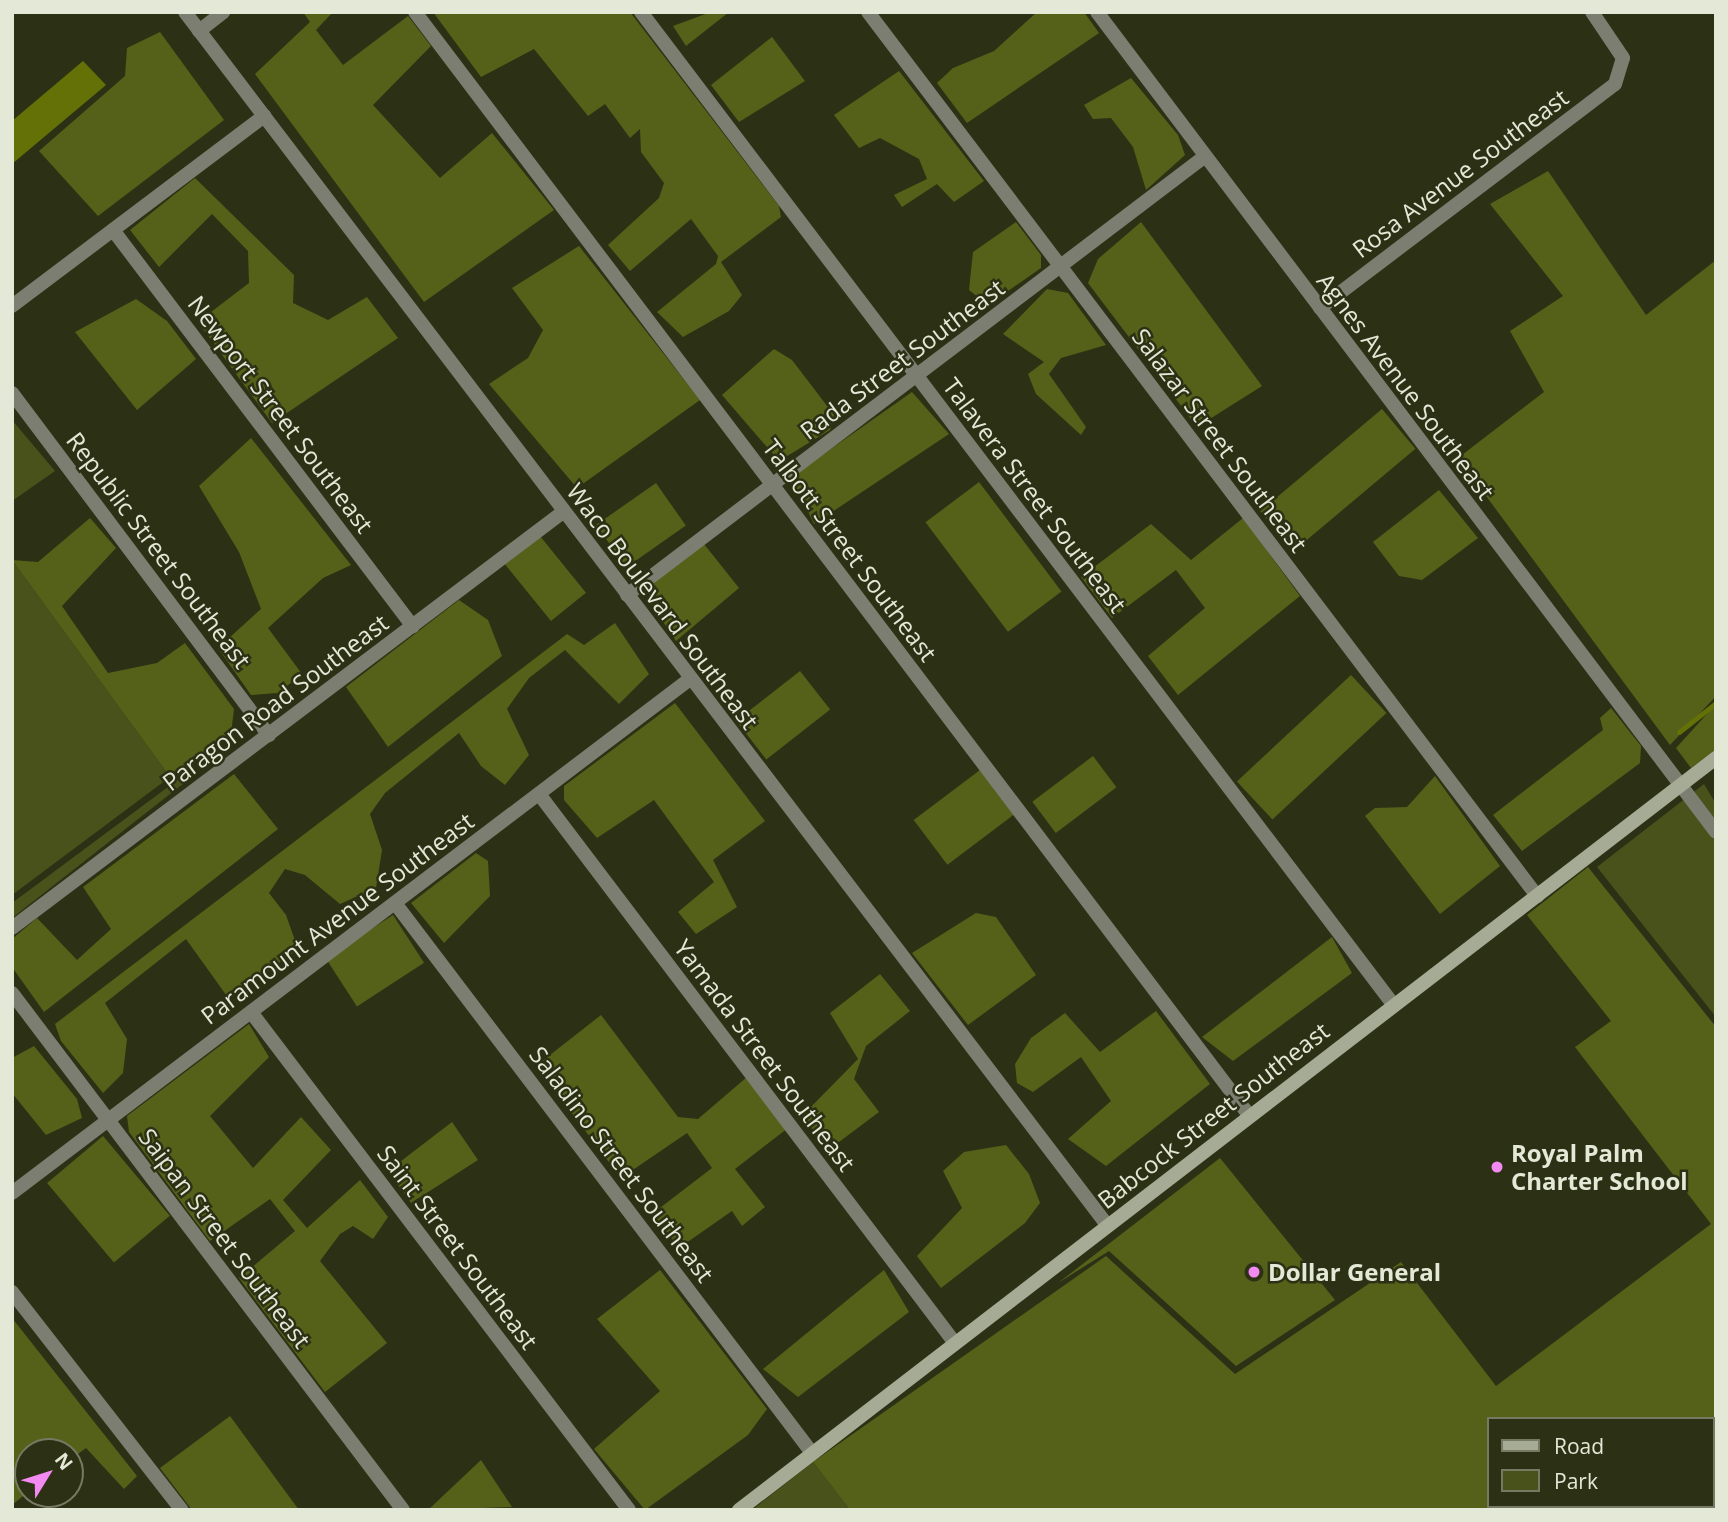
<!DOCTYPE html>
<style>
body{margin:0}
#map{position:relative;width:1728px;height:1522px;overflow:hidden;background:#2c3115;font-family:"Open Sans",sans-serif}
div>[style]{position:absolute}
.green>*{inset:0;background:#49521a}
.forest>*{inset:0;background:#556018;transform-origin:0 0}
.water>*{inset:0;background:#647106}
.stream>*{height:4.5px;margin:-2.25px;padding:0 2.25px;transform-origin:2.25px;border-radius:2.25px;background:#647106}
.minor>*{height:14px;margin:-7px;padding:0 7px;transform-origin:7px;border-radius:7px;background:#7b7e70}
.tertiary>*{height:14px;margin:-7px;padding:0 7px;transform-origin:7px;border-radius:7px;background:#7b7e70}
.secondary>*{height:14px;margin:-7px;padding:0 7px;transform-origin:7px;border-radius:7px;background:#a6ab95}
.dots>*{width:19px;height:19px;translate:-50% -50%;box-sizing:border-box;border:4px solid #2c3115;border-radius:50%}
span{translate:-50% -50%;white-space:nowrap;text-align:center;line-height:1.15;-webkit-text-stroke:5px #2c3115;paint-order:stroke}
.street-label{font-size:24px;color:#e4e8d7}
.poi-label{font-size:24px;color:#e4e8d7;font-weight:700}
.left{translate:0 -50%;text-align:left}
.frame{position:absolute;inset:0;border:14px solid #e4e8d7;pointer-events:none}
.legend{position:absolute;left:1487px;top:1417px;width:228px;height:91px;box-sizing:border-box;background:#2c3115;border:2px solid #767a63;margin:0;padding:9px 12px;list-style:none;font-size:21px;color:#e4e8d7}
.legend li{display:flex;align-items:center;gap:14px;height:35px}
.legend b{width:35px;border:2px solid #767a63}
.north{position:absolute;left:14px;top:1438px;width:70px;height:70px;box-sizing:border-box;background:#2c3115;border:2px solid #767a63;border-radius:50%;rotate:52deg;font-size:19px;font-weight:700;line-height:28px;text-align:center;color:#e4e8d7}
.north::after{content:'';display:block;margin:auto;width:24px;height:32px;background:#f38af1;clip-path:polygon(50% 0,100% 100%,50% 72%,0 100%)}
</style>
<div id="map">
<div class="green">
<i style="clip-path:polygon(12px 420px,55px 471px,12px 501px)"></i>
<i style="clip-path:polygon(12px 560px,170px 777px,12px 895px)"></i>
<i style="clip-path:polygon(180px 778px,184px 783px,12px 918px,12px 903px)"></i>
<i style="clip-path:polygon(1704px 784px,1716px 804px,1716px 1017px,1597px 867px)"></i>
<i style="clip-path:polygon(813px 1462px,850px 1510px,752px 1510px)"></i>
</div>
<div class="forest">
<i style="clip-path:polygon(303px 12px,333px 12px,316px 30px,343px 65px,408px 16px,431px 46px,373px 105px,440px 178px,492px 133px,554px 210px,424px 302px,255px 74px,310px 22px)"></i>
<i style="clip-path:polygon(433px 12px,630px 12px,779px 206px,781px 217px,721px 262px,742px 295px,729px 311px,683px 337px,657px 312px,716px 264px,718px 256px,691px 219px,630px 271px,608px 245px,659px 198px,664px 183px,641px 152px,640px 129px,630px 138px,605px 104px,588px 116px,534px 49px,481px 77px)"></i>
<i style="clip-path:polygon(711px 12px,729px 12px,686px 46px,673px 26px)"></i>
<i style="clip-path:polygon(1037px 12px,1084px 12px,1099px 33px,967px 123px,937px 83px,953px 68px,994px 51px)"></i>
<i style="clip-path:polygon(160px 32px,224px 120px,98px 216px,39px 151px,125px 76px,127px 48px)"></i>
<i style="clip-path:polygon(772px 37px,805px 81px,739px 122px,711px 85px)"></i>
<i style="clip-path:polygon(899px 71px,984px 181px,954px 202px,937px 184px,902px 207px,894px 195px,927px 179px,919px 159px,880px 138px,859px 148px,834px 115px)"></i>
<i style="clip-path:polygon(1131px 78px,1178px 135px,1185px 155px,1146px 190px,1133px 147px,1111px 118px,1093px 119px,1084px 105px)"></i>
<i style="clip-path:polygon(1548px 171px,1646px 315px,1716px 260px,1716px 696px,1670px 745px,1458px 458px,1544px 392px,1510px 331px,1563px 296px,1490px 204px)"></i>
<i style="clip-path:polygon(195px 178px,294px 275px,293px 303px,328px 320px,367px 297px,398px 338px,272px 423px,198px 322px,249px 283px,248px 251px,212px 214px,159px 267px,130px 230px)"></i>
<i style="clip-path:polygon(1016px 222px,1041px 255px,1041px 268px,988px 305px,969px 290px,973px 252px)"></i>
<i style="clip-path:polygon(1141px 222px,1262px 386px,1197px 427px,1088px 283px,1098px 259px)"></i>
<i style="clip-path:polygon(579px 246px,700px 400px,577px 488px,489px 384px,528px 358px,543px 330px,512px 288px)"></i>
<i style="clip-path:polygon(1047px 289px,1068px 293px,1106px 345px,1061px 358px,1049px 374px,1086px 427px,1081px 435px,1036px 394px,1028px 374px,1044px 362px,1003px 334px)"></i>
<i style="clip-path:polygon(136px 299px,167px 321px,196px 359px,137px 410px,75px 332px)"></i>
<i style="clip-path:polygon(774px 349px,792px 360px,834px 415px,830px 430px,779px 461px,722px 395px)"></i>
<i style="clip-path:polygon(912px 392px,949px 434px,814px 524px,791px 477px)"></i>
<i style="left:1382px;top:409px;width:52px;height:159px;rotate:50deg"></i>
<i style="clip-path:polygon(251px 438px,351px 565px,323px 578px,268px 628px,302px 674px,278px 693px,251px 695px,218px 648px,261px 609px,239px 552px,199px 486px)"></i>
<i style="left:979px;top:482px;width:137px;height:67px;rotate:53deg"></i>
<i style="left:656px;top:483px;width:52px;height:73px;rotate:55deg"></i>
<i style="clip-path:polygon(1439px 490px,1478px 538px,1422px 580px,1399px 576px,1373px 542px)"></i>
<i style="clip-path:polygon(90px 518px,116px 548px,62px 606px,108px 673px,157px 663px,185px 643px,234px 709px,231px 734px,170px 777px,12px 560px,38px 562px)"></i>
<i style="clip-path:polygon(1243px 518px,1300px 596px,1178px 695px,1148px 656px,1205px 608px,1176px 570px,1112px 618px,1081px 577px,1151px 524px,1191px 560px)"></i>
<i style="left:540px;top:536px;width:73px;height:45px;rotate:51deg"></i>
<i style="clip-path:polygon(704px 544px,739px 588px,676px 641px,648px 599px,655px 581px)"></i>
<i style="clip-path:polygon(459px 600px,488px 620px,502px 656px,388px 747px,346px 687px)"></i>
<i style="clip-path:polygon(615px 623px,649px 674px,619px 704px,565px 650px,529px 678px,507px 709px,529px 755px,505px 785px,481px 766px,459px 733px,385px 793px,370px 814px,382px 850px,376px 888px,340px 904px,305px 875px,285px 869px,269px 893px,286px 915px,298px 949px,229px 999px,186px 939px,105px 1003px,127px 1039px,123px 1073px,103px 1093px,61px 1041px,55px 1024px,567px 634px,584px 645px)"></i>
<i style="left:800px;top:671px;width:49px;height:81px;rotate:52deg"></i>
<i style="left:1351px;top:675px;width:52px;height:156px;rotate:47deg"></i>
<i style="clip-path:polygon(675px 703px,765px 821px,713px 860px,737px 907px,696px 934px,678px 912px,714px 882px,654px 800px,597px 838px,564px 800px,564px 786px)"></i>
<i style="clip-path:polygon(1716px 704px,1716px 749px,1691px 768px,1676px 748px)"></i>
<i style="clip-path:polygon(1611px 708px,1641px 746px,1640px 763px,1522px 851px,1493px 815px,1603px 730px,1600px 718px)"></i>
<i style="left:1093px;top:756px;width:39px;height:76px;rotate:53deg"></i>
<i style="left:980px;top:770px;width:56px;height:83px;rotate:53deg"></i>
<i style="clip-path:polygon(234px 774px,278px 829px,44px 1012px,12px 967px,12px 939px,37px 918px,77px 960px,111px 929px,83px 887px)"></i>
<i style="clip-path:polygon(1435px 776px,1500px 866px,1440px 914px,1365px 816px,1375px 808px,1407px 807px)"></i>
<i style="clip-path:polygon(476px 853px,488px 861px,490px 896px,444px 943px,411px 903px)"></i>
<i style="clip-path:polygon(evenodd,1588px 867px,1716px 1027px,1716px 1510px,850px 1510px,813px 1462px,1106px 1256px,1235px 1374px,1401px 1262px,1496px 1386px,1711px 1224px,1575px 1047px,1611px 1021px,1527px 915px,1588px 867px,1488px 1419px,1712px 1419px,1712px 1506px,1488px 1506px,1488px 1419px)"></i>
<i style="clip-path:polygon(976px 913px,996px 917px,1036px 975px,968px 1025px,912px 953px)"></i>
<i style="left:393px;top:915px;width:57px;height:80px;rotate:57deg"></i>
<i style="clip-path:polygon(1332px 937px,1352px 973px,1233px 1061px,1202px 1037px)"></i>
<i style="clip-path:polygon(880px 974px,910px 1011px,866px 1046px,854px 1079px,879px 1112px,827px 1151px,803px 1115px,858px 1059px,830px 1013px)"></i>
<i style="clip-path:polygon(1156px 1011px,1210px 1084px,1106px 1166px,1068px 1139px,1111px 1101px,1081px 1057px,1033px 1092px,1017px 1083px,1015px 1064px,1031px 1038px,1065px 1013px,1100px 1052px)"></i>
<i style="clip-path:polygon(601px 1015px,678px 1117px,698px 1119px,747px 1077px,788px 1128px,735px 1169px,765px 1207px,742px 1226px,732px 1211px,679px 1248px,652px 1214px,712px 1168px,687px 1133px,621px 1178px,536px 1066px)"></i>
<i style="clip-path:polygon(249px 1024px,269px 1057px,210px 1116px,253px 1168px,301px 1117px,331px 1150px,283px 1200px,307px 1228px,360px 1180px,388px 1217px,373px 1239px,353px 1226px,340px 1234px,320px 1261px,387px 1343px,325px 1392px,239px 1278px,295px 1231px,270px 1199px,210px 1241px,129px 1132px,127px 1116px)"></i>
<i style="clip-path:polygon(34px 1046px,77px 1099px,82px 1118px,46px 1135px,12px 1093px,12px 1058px)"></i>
<i style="clip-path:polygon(452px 1122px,478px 1160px,411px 1203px,388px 1171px)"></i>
<i style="left:103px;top:1136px;width:104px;height:73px;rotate:50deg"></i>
<i style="clip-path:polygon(1006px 1145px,1029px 1174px,1040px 1203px,1025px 1223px,941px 1288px,917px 1256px,962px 1208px,943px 1171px,964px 1152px)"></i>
<i style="clip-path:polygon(1220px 1158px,1335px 1300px,1236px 1366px,1109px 1251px,1058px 1283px)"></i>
<i style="clip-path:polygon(660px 1270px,767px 1409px,748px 1435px,645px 1510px,594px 1449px,660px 1391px,597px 1319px)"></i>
<i style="clip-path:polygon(884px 1270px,909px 1312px,798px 1397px,763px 1369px)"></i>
<i style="clip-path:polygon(12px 1318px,137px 1476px,124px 1489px,86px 1448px,70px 1460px,70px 1452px,28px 1452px,28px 1492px,12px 1505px)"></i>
<i style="clip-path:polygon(230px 1416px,299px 1510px,192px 1510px,160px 1468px)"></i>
<i style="clip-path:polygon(481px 1460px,512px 1507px,428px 1510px)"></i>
</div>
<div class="water">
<i style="clip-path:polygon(83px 61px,106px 85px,12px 164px,12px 121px)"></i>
</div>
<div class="stream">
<i style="left:1679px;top:732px;width:47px;rotate:-38.1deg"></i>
</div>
<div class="minor">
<i style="left:415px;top:12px;width:1383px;rotate:52.91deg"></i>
<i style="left:641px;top:12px;width:1245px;rotate:52.84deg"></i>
<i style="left:868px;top:12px;width:1109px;rotate:52.88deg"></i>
<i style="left:1097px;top:12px;width:1027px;rotate:52.95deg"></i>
<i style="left:199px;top:31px;width:31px;rotate:-38deg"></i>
<i style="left:113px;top:230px;width:497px;rotate:52.9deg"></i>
<i style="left:12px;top:306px;width:316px;rotate:-37deg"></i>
<i style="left:1320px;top:308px;width:370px;rotate:-37.2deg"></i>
<i style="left:1615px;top:84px;width:27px;rotate:-73deg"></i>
<i style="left:1623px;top:58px;width:55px;rotate:-124deg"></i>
<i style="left:12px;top:393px;width:428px;rotate:53.1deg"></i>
<i style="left:627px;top:595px;width:724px;rotate:-37.2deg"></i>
<i style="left:539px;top:794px;width:689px;rotate:52.85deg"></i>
<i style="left:395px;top:903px;width:690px;rotate:52.83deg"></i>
<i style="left:12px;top:928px;width:690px;rotate:-37.05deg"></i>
<i style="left:12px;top:993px;width:648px;rotate:52.9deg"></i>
<i style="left:251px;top:1012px;width:625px;rotate:52.8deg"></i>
<i style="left:12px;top:1193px;width:851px;rotate:-37.17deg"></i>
<i style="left:12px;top:1292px;width:276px;rotate:52.1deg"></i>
</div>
<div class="tertiary">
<i style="left:185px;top:12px;width:1524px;rotate:52.76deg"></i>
</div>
<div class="secondary">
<i style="left:739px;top:1510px;width:1233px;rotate:-37.59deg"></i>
</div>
<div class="dots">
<i style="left:1497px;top:1167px;background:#f38af1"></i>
<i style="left:1254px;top:1272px;background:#f38af1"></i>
</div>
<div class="street-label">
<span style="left:1460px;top:173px;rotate:-37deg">Rosa Avenue Southeast</span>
<span style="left:902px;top:359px;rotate:-37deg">Rada Street Southeast</span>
<span style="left:1406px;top:386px;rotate:53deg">Agnes Avenue Southeast</span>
<span style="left:281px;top:414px;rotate:53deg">Newport Street Southeast</span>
<span style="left:1220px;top:440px;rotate:53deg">Salazar Street Southeast</span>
<span style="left:1035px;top:495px;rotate:53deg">Talavera Street Southeast</span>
<span style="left:159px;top:550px;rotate:53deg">Republic Street Southeast</span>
<span style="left:850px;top:550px;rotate:53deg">Talbott Street Southeast</span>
<span style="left:663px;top:606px;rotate:53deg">Waco Boulevard Southeast</span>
<span style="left:275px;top:702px;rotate:-37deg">Paragon Road Southeast</span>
<span style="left:337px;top:918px;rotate:-37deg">Paramount Avenue Southeast</span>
<span style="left:765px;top:1055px;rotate:53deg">Yamada Street Southeast</span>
<span style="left:1213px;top:1115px;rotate:-38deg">Babcock Street Southeast</span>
<span style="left:622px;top:1164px;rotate:53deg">Saladino Street Southeast</span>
<span style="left:225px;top:1238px;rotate:53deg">Saipan Street Southeast</span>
<span style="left:458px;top:1247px;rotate:53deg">Saint Street Southeast</span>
</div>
<div class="poi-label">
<span class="left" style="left:1511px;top:1167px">Royal Palm<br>Charter School</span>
<span class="left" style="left:1268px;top:1272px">Dollar General</span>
</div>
<div class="frame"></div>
<ul class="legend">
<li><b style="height:9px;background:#a6ab95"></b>Road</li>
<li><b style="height:19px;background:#49521a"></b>Park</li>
</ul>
<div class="north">N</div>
</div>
